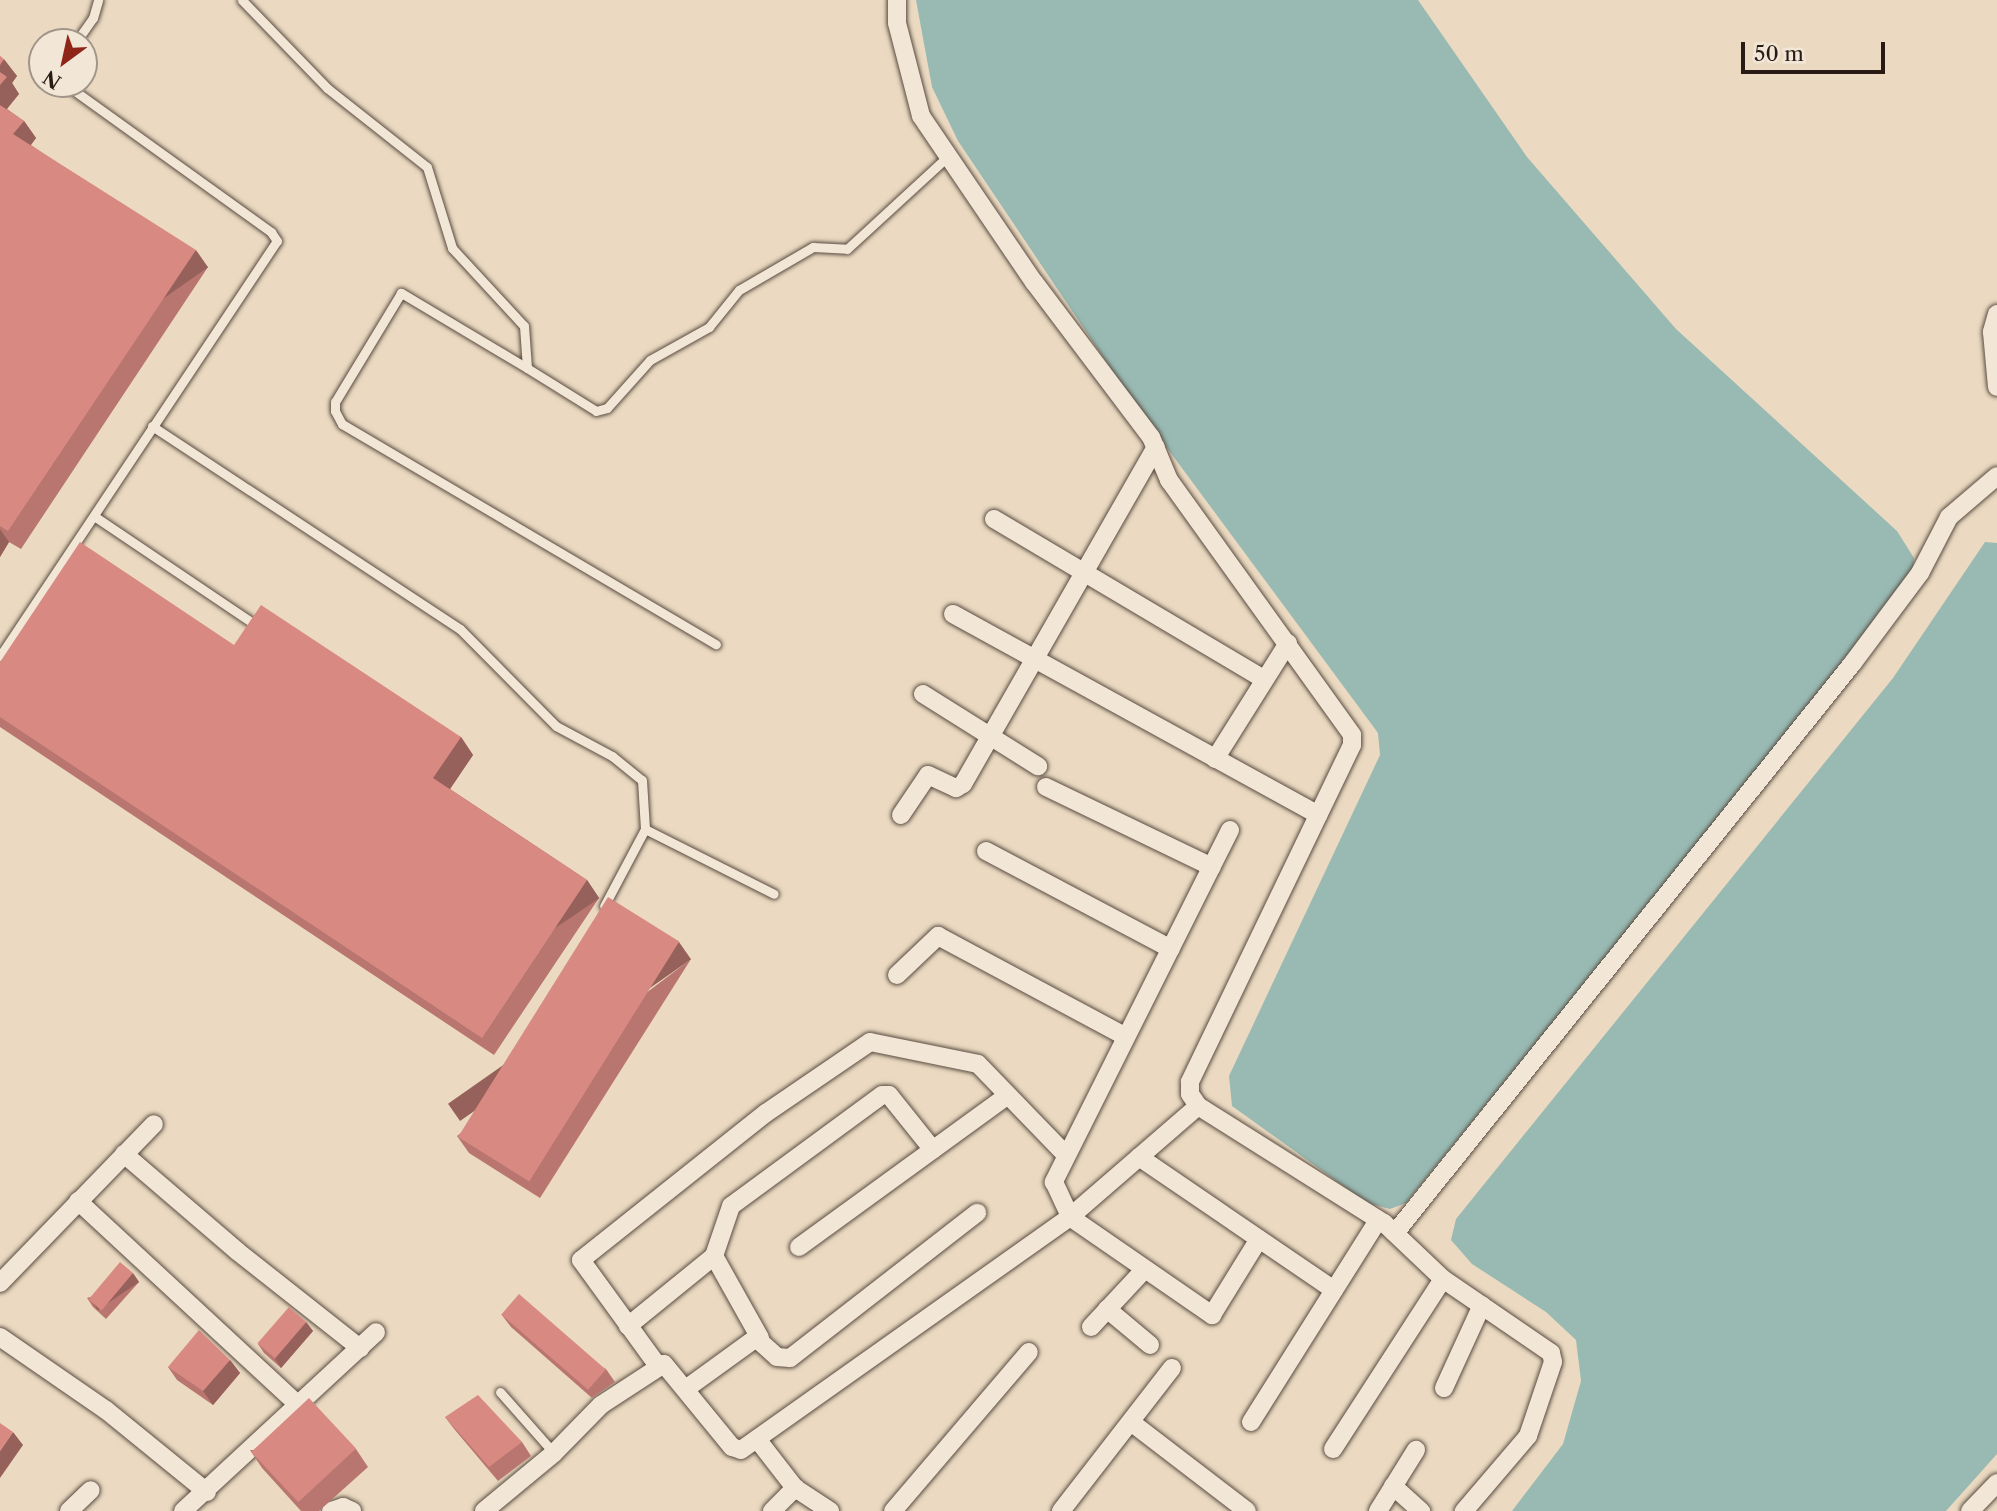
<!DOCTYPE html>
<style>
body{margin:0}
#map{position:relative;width:1997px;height:1511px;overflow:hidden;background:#ebdac1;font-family:"Libre Caslon Text",serif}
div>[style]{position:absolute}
.water>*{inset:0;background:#98bab3}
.roads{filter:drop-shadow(0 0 2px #594b41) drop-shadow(0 0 2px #594b41)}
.service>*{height:9px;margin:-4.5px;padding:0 4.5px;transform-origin:4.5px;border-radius:4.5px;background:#f2e7d7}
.minor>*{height:18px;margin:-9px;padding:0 9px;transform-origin:9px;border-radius:9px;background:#f2e7d7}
.wall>*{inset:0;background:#b97670}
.shaded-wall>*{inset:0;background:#96605b;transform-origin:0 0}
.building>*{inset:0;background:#d78982;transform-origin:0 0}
span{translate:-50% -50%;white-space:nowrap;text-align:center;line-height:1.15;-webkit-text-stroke:7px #f2e7d7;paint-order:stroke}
.north{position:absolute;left:28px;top:28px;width:70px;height:70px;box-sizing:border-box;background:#f2e7d7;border:2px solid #a1958a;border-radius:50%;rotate:213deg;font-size:19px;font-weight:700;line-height:28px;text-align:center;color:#281b16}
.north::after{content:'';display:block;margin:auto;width:24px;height:32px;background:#8f2418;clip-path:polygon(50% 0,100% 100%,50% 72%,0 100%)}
.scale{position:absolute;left:1741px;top:42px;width:144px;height:32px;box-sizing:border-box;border:4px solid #281b16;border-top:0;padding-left:9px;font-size:21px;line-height:24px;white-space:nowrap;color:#281b16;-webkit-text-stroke:5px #f2e7d7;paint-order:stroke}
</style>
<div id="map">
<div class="water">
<i style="clip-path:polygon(916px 0,1418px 0,1527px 157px,1676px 329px,1897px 531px,1914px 558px,1912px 580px,1406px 1203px,1390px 1209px,1367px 1203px,1232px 1106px,1229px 1076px,1380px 755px,1378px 733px,1136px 406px,958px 141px,932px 87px)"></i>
<i style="clip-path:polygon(1985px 542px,1997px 543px,1997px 1454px,1946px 1511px,1512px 1511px,1563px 1444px,1581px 1381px,1576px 1340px,1546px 1312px,1472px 1264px,1451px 1240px,1456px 1219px,1893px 678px)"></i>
</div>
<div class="roads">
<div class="service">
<i style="left:242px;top:0;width:122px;rotate:46deg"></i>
<i style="left:327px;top:88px;width:127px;rotate:38.3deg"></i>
<i style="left:427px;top:167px;width:85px;rotate:72.8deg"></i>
<i style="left:452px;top:248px;width:106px;rotate:47.3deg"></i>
<i style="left:524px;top:326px;width:42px;rotate:85.9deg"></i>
<i style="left:527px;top:368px;width:81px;rotate:31.9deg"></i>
<i style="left:596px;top:411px;width:11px;rotate:-15deg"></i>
<i style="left:607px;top:408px;width:64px;rotate:-48.1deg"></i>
<i style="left:650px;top:360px;width:68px;rotate:-29.2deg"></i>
<i style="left:709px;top:327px;width:48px;rotate:-51deg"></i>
<i style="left:739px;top:290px;width:86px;rotate:-30.2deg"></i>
<i style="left:813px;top:247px;width:34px;rotate:3deg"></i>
<i style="left:847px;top:249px;width:136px;rotate:-42.6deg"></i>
<i style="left:76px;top:42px;width:29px;rotate:-55deg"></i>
<i style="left:93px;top:18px;width:19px;rotate:-74deg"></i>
<i style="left:527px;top:368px;width:147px;rotate:-149.2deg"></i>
<i style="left:401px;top:293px;width:127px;rotate:121.2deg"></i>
<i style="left:335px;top:402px;width:9px;rotate:90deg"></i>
<i style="left:335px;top:411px;width:15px;rotate:62deg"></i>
<i style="left:342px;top:424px;width:434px;rotate:30.5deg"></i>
<i style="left:152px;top:426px;width:369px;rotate:33.4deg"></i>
<i style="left:460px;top:629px;width:136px;rotate:45.3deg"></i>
<i style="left:556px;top:726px;width:64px;rotate:28.2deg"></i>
<i style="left:612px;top:756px;width:38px;rotate:39deg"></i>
<i style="left:642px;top:780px;width:49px;rotate:86.5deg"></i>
<i style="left:645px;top:829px;width:87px;rotate:118deg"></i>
<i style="left:94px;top:516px;width:193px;rotate:34deg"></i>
<i style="left:0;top:656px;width:499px;rotate:-56.3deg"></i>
<i style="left:277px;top:241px;width:11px;rotate:-124deg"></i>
<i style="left:271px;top:232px;width:254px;rotate:-144.3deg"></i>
<i style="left:645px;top:829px;width:144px;rotate:26.7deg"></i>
<i style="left:500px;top:1392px;width:81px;rotate:48.5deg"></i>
</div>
<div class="minor">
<i style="left:897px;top:0;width:23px;rotate:90deg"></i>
<i style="left:897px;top:23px;width:96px;rotate:75.5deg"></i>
<i style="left:921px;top:116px;width:201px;rotate:55.8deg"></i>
<i style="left:1034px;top:282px;width:194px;rotate:53deg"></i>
<i style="left:1151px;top:437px;width:47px;rotate:67.3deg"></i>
<i style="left:1169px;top:480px;width:314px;rotate:54.3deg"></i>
<i style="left:1352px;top:735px;width:10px;rotate:90deg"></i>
<i style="left:1352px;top:745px;width:374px;rotate:115.7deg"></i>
<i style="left:1190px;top:1082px;width:12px;rotate:90deg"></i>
<i style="left:1190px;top:1094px;width:14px;rotate:56deg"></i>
<i style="left:1198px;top:1106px;width:220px;rotate:32.2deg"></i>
<i style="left:1384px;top:1223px;width:81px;rotate:43.5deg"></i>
<i style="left:1443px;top:1279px;width:131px;rotate:34.4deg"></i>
<i style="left:1551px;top:1353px;width:9px;rotate:77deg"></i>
<i style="left:1553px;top:1362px;width:78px;rotate:108.7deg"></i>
<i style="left:1528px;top:1436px;width:99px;rotate:130.5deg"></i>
<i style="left:1997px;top:314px;width:19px;rotate:106deg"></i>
<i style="left:1992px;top:332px;width:55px;rotate:84.8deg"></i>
<i style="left:994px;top:519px;width:314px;rotate:30.7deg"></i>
<i style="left:953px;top:614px;width:417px;rotate:28.8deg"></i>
<i style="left:923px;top:694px;width:136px;rotate:32.1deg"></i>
<i style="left:1215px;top:759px;width:137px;rotate:-57.8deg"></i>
<i style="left:1046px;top:787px;width:184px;rotate:25.7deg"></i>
<i style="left:901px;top:815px;width:48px;rotate:-56deg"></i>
<i style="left:928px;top:775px;width:31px;rotate:25deg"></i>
<i style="left:956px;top:788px;width:8px;rotate:-30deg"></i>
<i style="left:963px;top:784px;width:388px;rotate:-60.2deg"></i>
<i style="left:1230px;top:830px;width:394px;rotate:116.6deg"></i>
<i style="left:1054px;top:1182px;width:38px;rotate:65deg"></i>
<i style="left:1070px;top:1217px;width:173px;rotate:34.6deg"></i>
<i style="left:1212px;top:1315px;width:89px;rotate:-58.3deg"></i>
<i style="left:986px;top:851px;width:209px;rotate:27.9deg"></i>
<i style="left:897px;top:975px;width:57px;rotate:-43.6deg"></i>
<i style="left:938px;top:936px;width:213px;rotate:28.2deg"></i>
<i style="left:124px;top:1154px;width:149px;rotate:40.6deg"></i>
<i style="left:237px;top:1251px;width:157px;rotate:38.3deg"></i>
<i style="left:1139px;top:1157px;width:236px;rotate:34.3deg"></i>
<i style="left:78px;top:1201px;width:301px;rotate:42.8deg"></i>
<i style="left:1395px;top:1233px;width:730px;rotate:-51.23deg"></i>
<i style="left:1852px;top:664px;width:114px;rotate:-53.2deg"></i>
<i style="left:1920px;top:573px;width:63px;rotate:-62.6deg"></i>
<i style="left:1949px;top:517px;width:63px;rotate:-40.5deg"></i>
<i style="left:799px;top:1247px;width:258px;rotate:-36deg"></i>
<i style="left:714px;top:1256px;width:94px;rotate:60.7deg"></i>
<i style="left:0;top:1283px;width:221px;rotate:-45.9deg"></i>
<i style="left:1107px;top:1309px;width:56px;rotate:39.9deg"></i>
<i style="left:628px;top:1326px;width:111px;rotate:-39.1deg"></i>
<i style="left:714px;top:1256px;width:53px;rotate:-71.2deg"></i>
<i style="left:731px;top:1206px;width:187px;rotate:-36.3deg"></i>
<i style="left:882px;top:1095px;width:7px"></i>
<i style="left:889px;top:1095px;width:70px;rotate:51.3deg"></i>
<i style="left:1091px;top:1327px;width:78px;rotate:-47.1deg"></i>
<i style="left:0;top:1337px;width:129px;rotate:34.6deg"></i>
<i style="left:106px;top:1410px;width:130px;rotate:39.1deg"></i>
<i style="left:658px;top:1366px;width:131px;rotate:-126deg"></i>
<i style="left:581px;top:1260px;width:236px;rotate:-38.5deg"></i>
<i style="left:766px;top:1113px;width:126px;rotate:-34.3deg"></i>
<i style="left:870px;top:1042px;width:110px;rotate:11.5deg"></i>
<i style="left:978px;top:1064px;width:127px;rotate:46deg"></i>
<i style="left:687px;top:1388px;width:85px;rotate:-35.9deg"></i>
<i style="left:756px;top:1338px;width:28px;rotate:42deg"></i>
<i style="left:777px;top:1357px;width:13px;rotate:4deg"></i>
<i style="left:790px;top:1358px;width:237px;rotate:-37.8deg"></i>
<i style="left:1444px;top:1388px;width:91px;rotate:-65.4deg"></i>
<i style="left:1131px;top:1422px;width:146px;rotate:37.5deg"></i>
<i style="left:1251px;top:1422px;width:239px;rotate:-57.8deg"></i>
<i style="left:757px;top:1439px;width:62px;rotate:52.2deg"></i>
<i style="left:795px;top:1488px;width:42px;rotate:33.3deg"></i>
<i style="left:1333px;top:1449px;width:202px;rotate:-57.1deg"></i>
<i style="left:1393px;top:1486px;width:38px;rotate:42deg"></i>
<i style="left:69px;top:1511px;width:30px;rotate:-44deg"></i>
<i style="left:183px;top:1511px;width:263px;rotate:-42.8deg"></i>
<i style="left:331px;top:1511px;width:13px;rotate:-18deg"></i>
<i style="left:343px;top:1507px;width:10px;rotate:24deg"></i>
<i style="left:484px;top:1511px;width:91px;rotate:-39.6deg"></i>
<i style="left:554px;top:1453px;width:67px;rotate:-45.6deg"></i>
<i style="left:601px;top:1405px;width:75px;rotate:-33.1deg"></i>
<i style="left:664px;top:1364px;width:107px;rotate:50.7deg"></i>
<i style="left:732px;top:1447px;width:9px;rotate:18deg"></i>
<i style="left:741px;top:1450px;width:403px;rotate:-35.3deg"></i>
<i style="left:1070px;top:1217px;width:169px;rotate:-40.9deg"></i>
<i style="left:772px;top:1511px;width:33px;rotate:-45deg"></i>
<i style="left:893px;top:1511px;width:209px;rotate:-49.5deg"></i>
<i style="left:1061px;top:1511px;width:181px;rotate:-52.2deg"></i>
<i style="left:1378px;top:1511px;width:72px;rotate:-58.1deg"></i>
<i style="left:1970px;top:1511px;width:39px;rotate:-46deg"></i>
</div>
</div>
<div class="wall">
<i style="clip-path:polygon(0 56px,17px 76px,12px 83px,19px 94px,7px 109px,24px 121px,36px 138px,31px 145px,208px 267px,21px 549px,9px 542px,0 557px)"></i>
<i style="clip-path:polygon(234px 645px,461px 737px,473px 755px,450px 789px,587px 880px,599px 898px,494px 1055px,0 727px,0 662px)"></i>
<i style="clip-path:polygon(691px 959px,540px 1198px,469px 1153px,457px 1136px)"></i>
<i style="clip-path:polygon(139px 1282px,106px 1319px,93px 1307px,87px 1298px)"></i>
<i style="clip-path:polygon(501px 1314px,606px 1369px,615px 1382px,592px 1398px,511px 1327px)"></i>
<i style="clip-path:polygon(306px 1322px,313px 1331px,281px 1368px,264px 1353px,258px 1344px)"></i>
<i style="clip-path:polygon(230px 1360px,240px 1373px,213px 1405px,177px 1380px,168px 1367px)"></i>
<i style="clip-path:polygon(445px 1417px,522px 1442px,531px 1456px,498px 1481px,455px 1430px)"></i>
<i style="clip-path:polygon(356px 1449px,368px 1467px,319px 1511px,301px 1511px,262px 1468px,250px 1450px)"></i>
</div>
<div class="shaded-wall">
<i style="clip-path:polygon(4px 59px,17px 76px,12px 83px,19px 94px,1px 116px,0 114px,0 65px)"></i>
<i style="clip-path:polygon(24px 121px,36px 138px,26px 151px,13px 134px)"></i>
<i style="left:196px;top:250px;width:21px;height:338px;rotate:55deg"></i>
<i style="clip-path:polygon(0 529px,9px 542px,0 557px)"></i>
<i style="clip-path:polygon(461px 737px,473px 755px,446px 795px,433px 778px)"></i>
<i style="left:587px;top:880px;width:22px;height:190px;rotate:56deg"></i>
<i style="left:679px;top:942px;width:21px;height:282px;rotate:55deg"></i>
<i style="left:133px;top:1273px;width:11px;height:50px;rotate:56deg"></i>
<i style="clip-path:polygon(306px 1322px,313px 1331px,281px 1368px,275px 1359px)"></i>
<i style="clip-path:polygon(230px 1360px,240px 1373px,213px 1405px,203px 1391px)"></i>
<i style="clip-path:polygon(13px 1432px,23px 1445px,0 1478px,0 1451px)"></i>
</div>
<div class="building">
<i style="clip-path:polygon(0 56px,4px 59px,0 65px)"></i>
<i style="clip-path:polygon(0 72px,7px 77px,0 85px)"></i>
<i style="clip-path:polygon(0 105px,24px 121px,13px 134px,196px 250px,8px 531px,0 526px)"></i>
<i style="clip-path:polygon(80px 542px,234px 645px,261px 605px,461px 737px,433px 778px,587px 880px,482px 1038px,0 717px,0 662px)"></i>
<i style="left:608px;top:897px;width:84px;height:283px;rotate:32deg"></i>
<i style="left:120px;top:1262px;width:17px;height:49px;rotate:40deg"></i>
<i style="left:519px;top:1294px;width:115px;height:27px;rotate:41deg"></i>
<i style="left:289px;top:1307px;width:23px;height:48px;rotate:41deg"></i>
<i style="clip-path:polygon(199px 1330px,230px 1360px,203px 1391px,168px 1367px)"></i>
<i style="clip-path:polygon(478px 1395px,522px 1442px,489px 1467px,445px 1417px)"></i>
<i style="left:309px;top:1398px;width:69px;height:79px;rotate:47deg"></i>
<i style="clip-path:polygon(0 1423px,13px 1432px,0 1451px)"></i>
</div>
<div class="north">N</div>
<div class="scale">50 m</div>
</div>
